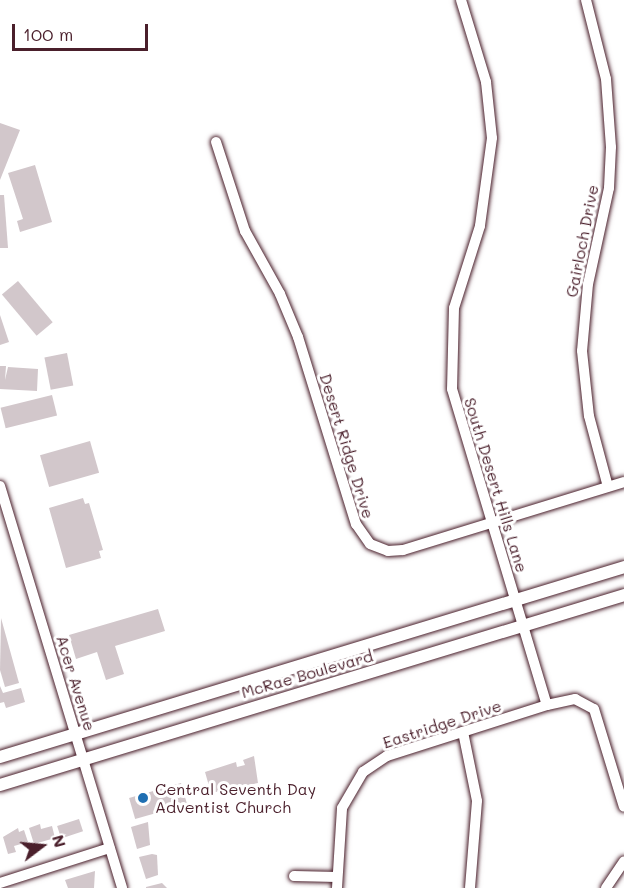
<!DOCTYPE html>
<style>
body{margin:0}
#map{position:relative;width:624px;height:888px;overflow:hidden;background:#fff;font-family:Mali,sans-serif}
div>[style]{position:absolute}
.building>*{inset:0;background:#d2c7cb;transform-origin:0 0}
.roads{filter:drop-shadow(0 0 2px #4a1f2b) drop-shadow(0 0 2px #4a1f2b)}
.minor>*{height:10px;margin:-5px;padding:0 5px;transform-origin:5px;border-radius:5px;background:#fff}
.major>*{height:12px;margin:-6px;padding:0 6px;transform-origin:6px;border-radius:6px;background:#fff}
.dots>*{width:16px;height:16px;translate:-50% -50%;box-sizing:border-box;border:3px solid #fff;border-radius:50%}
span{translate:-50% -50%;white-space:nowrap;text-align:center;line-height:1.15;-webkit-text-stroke:6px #fff;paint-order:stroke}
.street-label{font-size:16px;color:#4a1f2b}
.poi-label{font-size:16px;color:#4a1f2b}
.left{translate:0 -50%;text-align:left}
.north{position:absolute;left:12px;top:816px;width:60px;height:60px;-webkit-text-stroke:4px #fff;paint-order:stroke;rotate:74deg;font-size:16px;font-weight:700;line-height:24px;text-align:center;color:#4a1f2b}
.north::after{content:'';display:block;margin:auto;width:21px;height:27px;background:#4a1f2b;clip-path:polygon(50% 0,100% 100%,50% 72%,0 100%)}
.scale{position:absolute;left:12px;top:24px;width:136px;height:27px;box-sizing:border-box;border:3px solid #4a1f2b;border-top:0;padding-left:8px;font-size:18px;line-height:21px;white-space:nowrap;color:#4a1f2b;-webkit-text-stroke:4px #fff;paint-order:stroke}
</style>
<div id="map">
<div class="building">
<i style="clip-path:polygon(0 123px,20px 130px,0 180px)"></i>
<i style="clip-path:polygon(35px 165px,52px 222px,20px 232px,17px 221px,23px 219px,8px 173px)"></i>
<i style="clip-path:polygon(0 195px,4px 195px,8px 248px,0 248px)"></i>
<i style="left:18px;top:281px;width:54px;height:21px;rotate:50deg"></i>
<i style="clip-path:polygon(0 315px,9px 342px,0 345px)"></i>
<i style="left:67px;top:353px;width:33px;height:23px;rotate:79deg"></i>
<i style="clip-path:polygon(0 366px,6px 366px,5px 380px,8px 367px,38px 369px,37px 391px,0 389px)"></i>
<i style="left:52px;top:395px;width:21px;height:53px;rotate:76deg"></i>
<i style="left:90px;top:441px;width:33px;height:52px;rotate:74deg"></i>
<i style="clip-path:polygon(83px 498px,85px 504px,89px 503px,103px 550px,99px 551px,101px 558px,66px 568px,49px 508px)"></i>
<i style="clip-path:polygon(158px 609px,165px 631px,115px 646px,124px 674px,106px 680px,97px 652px,76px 659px,69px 635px)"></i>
<i style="clip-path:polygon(1px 618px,19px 683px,5px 687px,0 670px)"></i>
<i style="clip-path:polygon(0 686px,3px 693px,21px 688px,25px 702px,6px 708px,4px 702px,0 703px)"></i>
<i style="clip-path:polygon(254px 756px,258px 783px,211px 793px,205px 772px,236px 762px,237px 767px,245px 765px,243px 760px)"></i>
<i style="left:181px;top:783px;width:22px;height:54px;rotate:74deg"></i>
<i style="left:79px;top:819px;width:13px;height:23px;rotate:72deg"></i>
<i style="clip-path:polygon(148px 822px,150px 845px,137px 849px,131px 827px)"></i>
<i style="clip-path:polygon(40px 824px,41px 829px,52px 826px,55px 838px,34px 844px,29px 828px)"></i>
<i style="clip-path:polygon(18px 828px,19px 832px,24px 830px,28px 842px,14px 846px,16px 852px,8px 854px,3px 837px)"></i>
<i style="clip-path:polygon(152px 854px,157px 855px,158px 875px,146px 879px,139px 857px)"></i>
<i style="clip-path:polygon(95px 871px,94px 888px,68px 888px,65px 880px)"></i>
<i style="clip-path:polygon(162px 883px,167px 888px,146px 888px,146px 887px)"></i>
</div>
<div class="roads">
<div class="minor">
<i style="left:461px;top:0;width:86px;rotate:73deg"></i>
<i style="left:486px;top:82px;width:56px;rotate:83.9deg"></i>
<i style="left:492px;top:138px;width:89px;rotate:97.8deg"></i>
<i style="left:480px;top:226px;width:86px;rotate:107.6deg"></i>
<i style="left:454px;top:308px;width:81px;rotate:91.4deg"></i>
<i style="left:452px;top:389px;width:330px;rotate:73.3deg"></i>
<i style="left:586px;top:0;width:81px;rotate:75.8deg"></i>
<i style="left:606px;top:79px;width:68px;rotate:85.8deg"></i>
<i style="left:611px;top:147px;width:41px;rotate:92.8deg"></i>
<i style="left:609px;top:188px;width:98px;rotate:102.3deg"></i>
<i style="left:588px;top:284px;width:67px;rotate:95.1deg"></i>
<i style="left:582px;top:351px;width:65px;rotate:83.9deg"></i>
<i style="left:589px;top:416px;width:73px;rotate:75deg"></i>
<i style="left:216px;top:142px;width:94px;rotate:72deg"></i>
<i style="left:245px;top:231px;width:72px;rotate:60.9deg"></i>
<i style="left:280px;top:294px;width:47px;rotate:67.3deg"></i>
<i style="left:298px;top:337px;width:196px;rotate:72.8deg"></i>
<i style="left:356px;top:524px;width:24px;rotate:55deg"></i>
<i style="left:370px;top:544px;width:19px;rotate:21deg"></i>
<i style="left:388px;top:551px;width:15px;rotate:-4deg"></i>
<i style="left:403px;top:550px;width:231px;rotate:-17.1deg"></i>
<i style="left:0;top:486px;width:420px;rotate:73.1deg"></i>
<i style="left:463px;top:732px;width:70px;rotate:78.5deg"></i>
<i style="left:477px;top:801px;width:87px;rotate:94.6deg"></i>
<i style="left:294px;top:876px;width:43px;rotate:1.3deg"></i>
<i style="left:0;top:883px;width:115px;rotate:-17.7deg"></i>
<i style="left:337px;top:888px;width:80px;rotate:-86.4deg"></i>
<i style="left:342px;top:808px;width:42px;rotate:-59.7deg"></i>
<i style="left:363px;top:772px;width:29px;rotate:-34deg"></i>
<i style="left:387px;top:756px;width:168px;rotate:-17.7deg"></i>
<i style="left:547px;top:705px;width:29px;rotate:-12deg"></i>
<i style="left:575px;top:699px;width:21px;rotate:28deg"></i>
<i style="left:594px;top:709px;width:102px;rotate:73deg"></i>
<i style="left:606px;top:888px;width:32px;rotate:-56deg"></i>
</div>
<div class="major">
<i style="left:0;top:757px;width:652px;rotate:-16.93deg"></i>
<i style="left:0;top:785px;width:652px;rotate:-16.93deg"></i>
</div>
</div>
<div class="dots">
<i style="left:143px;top:798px;background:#1f6fb2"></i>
</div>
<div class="street-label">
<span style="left:582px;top:241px;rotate:-79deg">Gairloch Drive</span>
<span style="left:347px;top:446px;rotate:73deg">Desert Ridge Drive</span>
<span style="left:496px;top:485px;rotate:73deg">South Desert Hills Lane</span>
<span style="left:307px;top:674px;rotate:-16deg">McRae Boulevard</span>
<span style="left:76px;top:683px;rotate:73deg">Acer Avenue</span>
<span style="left:442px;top:724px;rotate:-18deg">Eastridge Drive</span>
</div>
<div class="poi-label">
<span class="left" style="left:155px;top:798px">Central Seventh Day<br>Adventist Church</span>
</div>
<div class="north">N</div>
<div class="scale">100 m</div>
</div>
